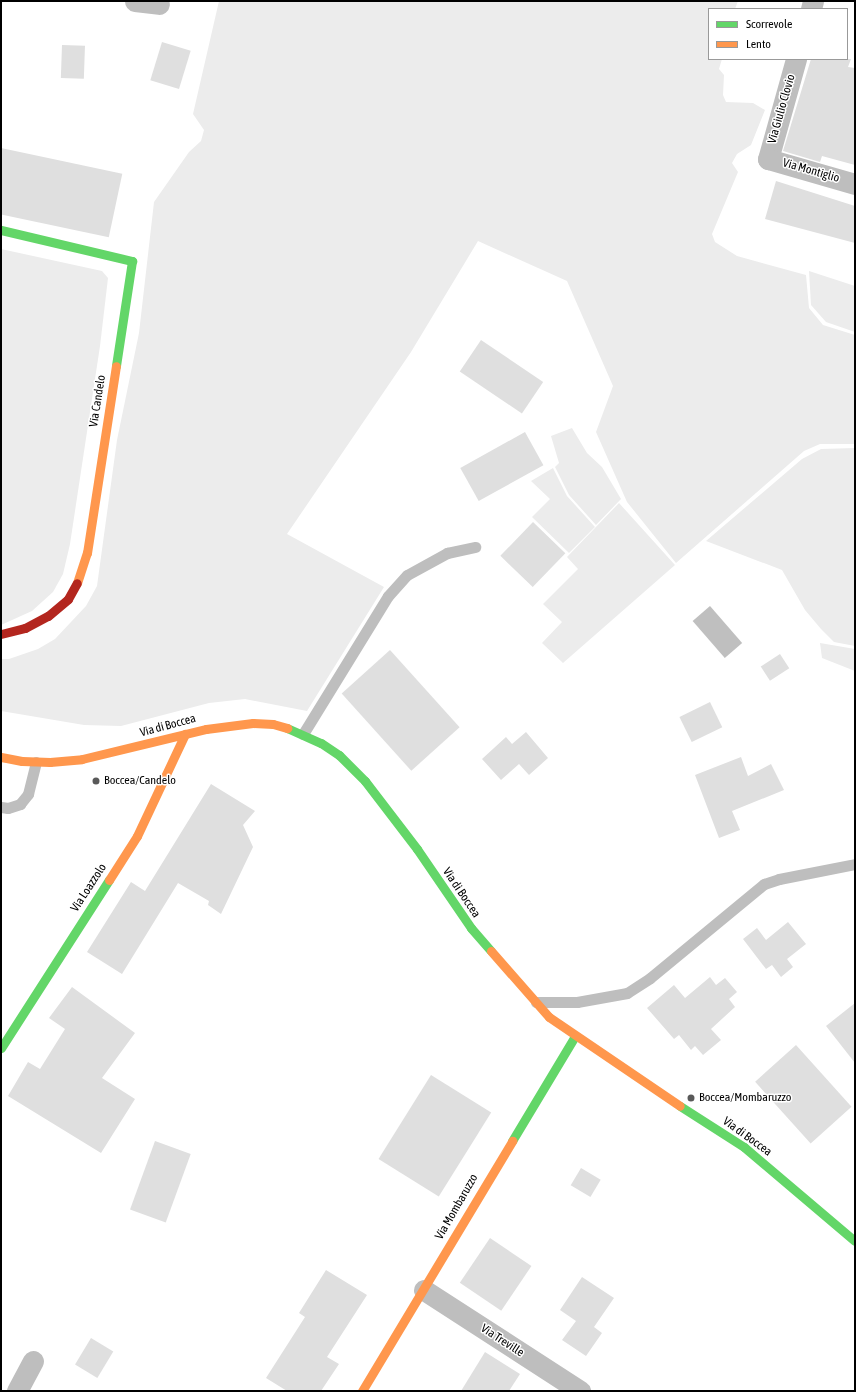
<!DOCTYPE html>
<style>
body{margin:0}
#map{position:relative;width:856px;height:1392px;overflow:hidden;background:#fff;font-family:"Asap Condensed",sans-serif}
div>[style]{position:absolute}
.green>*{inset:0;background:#ececec}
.water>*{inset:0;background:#bfbfbf;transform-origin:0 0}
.building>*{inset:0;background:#dfdfdf;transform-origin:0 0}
.lane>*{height:11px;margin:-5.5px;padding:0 5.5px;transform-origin:5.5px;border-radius:5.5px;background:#bebebe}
.street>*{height:21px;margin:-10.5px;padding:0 10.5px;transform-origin:10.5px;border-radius:10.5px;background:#bebebe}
.fast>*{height:9px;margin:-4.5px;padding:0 4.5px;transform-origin:4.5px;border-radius:4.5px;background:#63d668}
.slow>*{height:9px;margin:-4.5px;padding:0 4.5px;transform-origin:4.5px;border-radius:4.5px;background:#ff974d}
.jam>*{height:9px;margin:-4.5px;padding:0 4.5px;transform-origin:4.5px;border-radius:4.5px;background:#b3261e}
.dots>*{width:11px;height:11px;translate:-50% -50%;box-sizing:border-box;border:2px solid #fff;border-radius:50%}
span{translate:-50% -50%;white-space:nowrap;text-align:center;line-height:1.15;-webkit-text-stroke:3px #fff;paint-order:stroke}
.street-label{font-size:12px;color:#000}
.poi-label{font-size:12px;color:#000}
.left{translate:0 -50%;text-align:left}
.frame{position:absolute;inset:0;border:2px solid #000;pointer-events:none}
.legend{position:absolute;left:708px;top:8px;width:140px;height:52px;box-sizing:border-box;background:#fff;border:1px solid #999;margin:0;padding:5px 7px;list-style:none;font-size:12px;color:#000}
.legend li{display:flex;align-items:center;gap:8px;height:20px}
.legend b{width:20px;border:1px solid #999}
</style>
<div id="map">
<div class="green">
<i style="clip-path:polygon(219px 1px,738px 1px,735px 9px,709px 9px,709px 59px,722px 59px,719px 69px,724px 75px,723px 95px,726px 102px,753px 103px,765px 110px,751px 145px,737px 154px,732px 163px,738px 172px,712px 234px,715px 242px,737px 256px,806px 275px,809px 308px,823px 325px,855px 335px,855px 444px,820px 444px,804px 451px,676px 563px,627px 502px,596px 432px,613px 386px,567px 281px,478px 241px,411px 352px,287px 534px,384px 587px,307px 711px,245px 699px,209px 703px,121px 726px,84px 725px,1px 711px,1px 659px,9px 659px,38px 649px,55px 639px,86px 606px,97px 586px,117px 440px,139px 333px,154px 202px,189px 152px,201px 141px,204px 130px,193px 114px)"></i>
<i style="clip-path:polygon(1px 249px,102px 271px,108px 278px,100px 346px,70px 544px,63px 574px,53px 592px,32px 611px,1px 625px)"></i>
<i style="clip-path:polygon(809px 271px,855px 286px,855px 332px,826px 322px,811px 305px)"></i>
<i style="clip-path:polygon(572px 428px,587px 453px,602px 467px,621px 499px,596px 525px,569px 495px,555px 467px,559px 463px,551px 436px)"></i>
<i style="clip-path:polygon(855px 448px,855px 646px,834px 642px,821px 629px,805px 610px,782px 570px,706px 541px,802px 459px,821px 449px)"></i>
<i style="clip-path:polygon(553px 468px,567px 496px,595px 527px,569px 553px,532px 517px,550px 499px,531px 481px)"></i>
<i style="clip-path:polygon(619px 503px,675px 565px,563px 663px,542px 643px,562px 622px,543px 604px,578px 569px,567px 557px)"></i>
<i style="clip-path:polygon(820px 643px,855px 649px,855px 671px,822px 658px)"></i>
</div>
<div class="water">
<i style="left:710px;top:606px;width:49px;height:23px;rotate:49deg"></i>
</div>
<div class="building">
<i style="left:162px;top:42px;width:30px;height:40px;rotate:17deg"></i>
<i style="left:62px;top:45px;width:23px;height:33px;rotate:2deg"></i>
<i style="clip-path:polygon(811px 59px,851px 59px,848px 67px,855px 68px,855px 165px,822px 156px,820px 162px,783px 151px)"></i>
<i style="left:1px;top:148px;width:124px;height:65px;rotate:12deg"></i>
<i style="clip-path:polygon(776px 181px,855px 206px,855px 243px,765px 219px)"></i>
<i style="left:481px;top:340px;width:75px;height:38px;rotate:34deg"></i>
<i style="left:525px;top:432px;width:38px;height:74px;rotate:61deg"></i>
<i style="left:533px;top:522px;width:45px;height:47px;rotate:44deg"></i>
<i style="left:390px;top:650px;width:104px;height:65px;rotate:48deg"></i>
<i style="left:780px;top:654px;width:17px;height:23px;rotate:57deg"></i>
<i style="left:710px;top:702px;width:28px;height:34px;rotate:64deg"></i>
<i style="clip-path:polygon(526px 732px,548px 758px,529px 775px,519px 764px,501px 780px,482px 759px,506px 737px,512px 744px)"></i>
<i style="clip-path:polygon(741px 757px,748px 776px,771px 764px,784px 790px,732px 811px,740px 830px,719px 838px,695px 775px)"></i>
<i style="clip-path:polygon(211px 784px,255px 811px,243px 825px,253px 847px,221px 914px,208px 905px,209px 901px,178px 883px,122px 974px,87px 952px,131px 882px,145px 891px)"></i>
<i style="clip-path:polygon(788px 922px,806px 944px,787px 959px,793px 967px,781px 977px,772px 965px,766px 969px,743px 939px,757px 928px,766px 940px)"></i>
<i style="clip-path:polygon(710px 977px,716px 985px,725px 978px,737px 992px,729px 999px,735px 1007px,711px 1029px,721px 1040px,703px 1055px,695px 1046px,691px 1050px,679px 1035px,674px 1039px,647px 1008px,674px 985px,685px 998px)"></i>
<i style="clip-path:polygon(72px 987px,135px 1033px,102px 1078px,135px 1099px,101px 1153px,8px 1096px,28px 1062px,40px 1069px,65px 1029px,49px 1018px)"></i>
<i style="clip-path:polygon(855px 1003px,855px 1063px,826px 1026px)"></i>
<i style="left:796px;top:1045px;width:83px;height:55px;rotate:48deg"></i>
<i style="left:431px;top:1075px;width:71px;height:99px;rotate:32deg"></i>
<i style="left:155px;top:1141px;width:38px;height:73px;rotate:20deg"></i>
<i style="left:581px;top:1168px;width:23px;height:20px;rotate:31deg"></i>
<i style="left:490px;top:1238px;width:50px;height:54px;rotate:34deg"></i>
<i style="clip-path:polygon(326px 1270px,367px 1295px,327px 1357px,339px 1364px,321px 1391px,287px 1391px,266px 1378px,305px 1317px,299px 1313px)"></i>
<i style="clip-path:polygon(582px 1277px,614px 1298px,594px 1327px,602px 1333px,586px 1356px,562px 1340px,576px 1321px,560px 1310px)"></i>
<i style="left:91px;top:1338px;width:26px;height:31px;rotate:31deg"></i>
<i style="clip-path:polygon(485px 1352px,520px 1374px,509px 1391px,461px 1391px)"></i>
</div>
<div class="lane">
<i style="left:303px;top:734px;width:162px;rotate:-58.4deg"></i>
<i style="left:388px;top:596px;width:28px;rotate:-48deg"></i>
<i style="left:407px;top:575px;width:46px;rotate:-28.8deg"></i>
<i style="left:447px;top:553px;width:29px;rotate:-12deg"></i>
<i style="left:1px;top:807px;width:7px;rotate:8deg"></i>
<i style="left:8px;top:808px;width:13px;rotate:-18deg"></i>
<i style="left:20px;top:804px;width:13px;rotate:-51deg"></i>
<i style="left:28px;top:794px;width:33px;rotate:-76deg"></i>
<i style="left:536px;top:1002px;width:41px"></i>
<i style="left:577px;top:1002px;width:51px;rotate:-10.2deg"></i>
<i style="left:627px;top:993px;width:27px;rotate:-33deg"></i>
<i style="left:650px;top:978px;width:148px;rotate:-39.5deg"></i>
<i style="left:764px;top:884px;width:16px;rotate:-18deg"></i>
<i style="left:779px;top:879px;width:77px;rotate:-11.2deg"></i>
</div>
<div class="street">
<i style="left:135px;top:1px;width:24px;rotate:7deg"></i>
<i style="left:811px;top:9px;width:8px;rotate:-76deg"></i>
<i style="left:796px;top:59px;width:104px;rotate:105.6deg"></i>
<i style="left:768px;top:159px;width:91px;rotate:16deg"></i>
<i style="left:424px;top:1290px;width:186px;rotate:32.9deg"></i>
<i style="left:17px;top:1391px;width:34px;rotate:-62deg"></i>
</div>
<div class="fast">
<i style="left:1px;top:230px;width:135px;rotate:13.3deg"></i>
<i style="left:132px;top:261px;width:106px;rotate:98.7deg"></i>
<i style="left:287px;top:728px;width:37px;rotate:24deg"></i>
<i style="left:321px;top:743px;width:22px;rotate:34deg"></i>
<i style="left:339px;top:755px;width:37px;rotate:45deg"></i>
<i style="left:365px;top:781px;width:86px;rotate:52.6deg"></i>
<i style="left:417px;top:849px;width:96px;rotate:55.6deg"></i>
<i style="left:471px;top:928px;width:30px;rotate:49deg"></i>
<i style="left:1px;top:1048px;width:200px;rotate:-57.3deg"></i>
<i style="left:680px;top:1106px;width:76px;rotate:32.6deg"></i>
<i style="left:744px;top:1147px;width:145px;rotate:40.3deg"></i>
<i style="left:512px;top:1141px;width:122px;rotate:-59deg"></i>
</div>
<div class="slow">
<i style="left:77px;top:583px;width:32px;rotate:-72deg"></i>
<i style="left:87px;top:553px;width:189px;rotate:-81.2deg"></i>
<i style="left:1px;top:757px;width:21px;rotate:11deg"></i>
<i style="left:22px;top:761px;width:28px;rotate:2deg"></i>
<i style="left:50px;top:762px;width:32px;rotate:-5deg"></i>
<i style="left:82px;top:759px;width:128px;rotate:-13.6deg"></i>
<i style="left:206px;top:729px;width:47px;rotate:-7.3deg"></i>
<i style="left:253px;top:723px;width:20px;rotate:3deg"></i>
<i style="left:273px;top:724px;width:15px;rotate:16deg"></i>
<i style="left:109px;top:880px;width:52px;rotate:-57.5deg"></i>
<i style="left:137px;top:836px;width:113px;rotate:-64.8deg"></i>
<i style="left:491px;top:951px;width:88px;rotate:48.7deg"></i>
<i style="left:549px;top:1017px;width:158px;rotate:34.2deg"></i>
<i style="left:362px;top:1391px;width:292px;rotate:-59deg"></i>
</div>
<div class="jam">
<i style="left:1px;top:634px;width:25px;rotate:-14deg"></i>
<i style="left:25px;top:628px;width:26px;rotate:-28deg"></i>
<i style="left:48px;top:616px;width:26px;rotate:-40deg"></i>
<i style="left:68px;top:599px;width:18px;rotate:-61deg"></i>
</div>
<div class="dots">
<i style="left:96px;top:781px;background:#595959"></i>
<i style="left:691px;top:1098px;background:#595959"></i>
</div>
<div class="street-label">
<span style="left:782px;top:109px;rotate:-74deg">Via Giulio Clovio</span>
<span style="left:811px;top:171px;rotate:16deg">Via Montiglio</span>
<span style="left:98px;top:401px;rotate:-81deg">Via Candelo</span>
<span style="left:168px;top:726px;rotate:-15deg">Via di Boccea</span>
<span style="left:89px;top:888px;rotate:-57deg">Via Loazzolo</span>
<span style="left:461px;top:893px;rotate:56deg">Via di Boccea</span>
<span style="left:747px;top:1137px;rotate:36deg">Via di Boccea</span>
<span style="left:457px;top:1207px;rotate:-60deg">Via Mombaruzzo</span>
<span style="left:502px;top:1341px;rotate:33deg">Via Treville</span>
</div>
<div class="poi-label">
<span class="left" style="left:104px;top:781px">Boccea/Candelo</span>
<span class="left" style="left:699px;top:1098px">Boccea/Mombaruzzo</span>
</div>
<div class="frame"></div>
<ul class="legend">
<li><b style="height:5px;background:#63d668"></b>Scorrevole</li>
<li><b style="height:5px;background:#ff974d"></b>Lento</li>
</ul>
</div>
